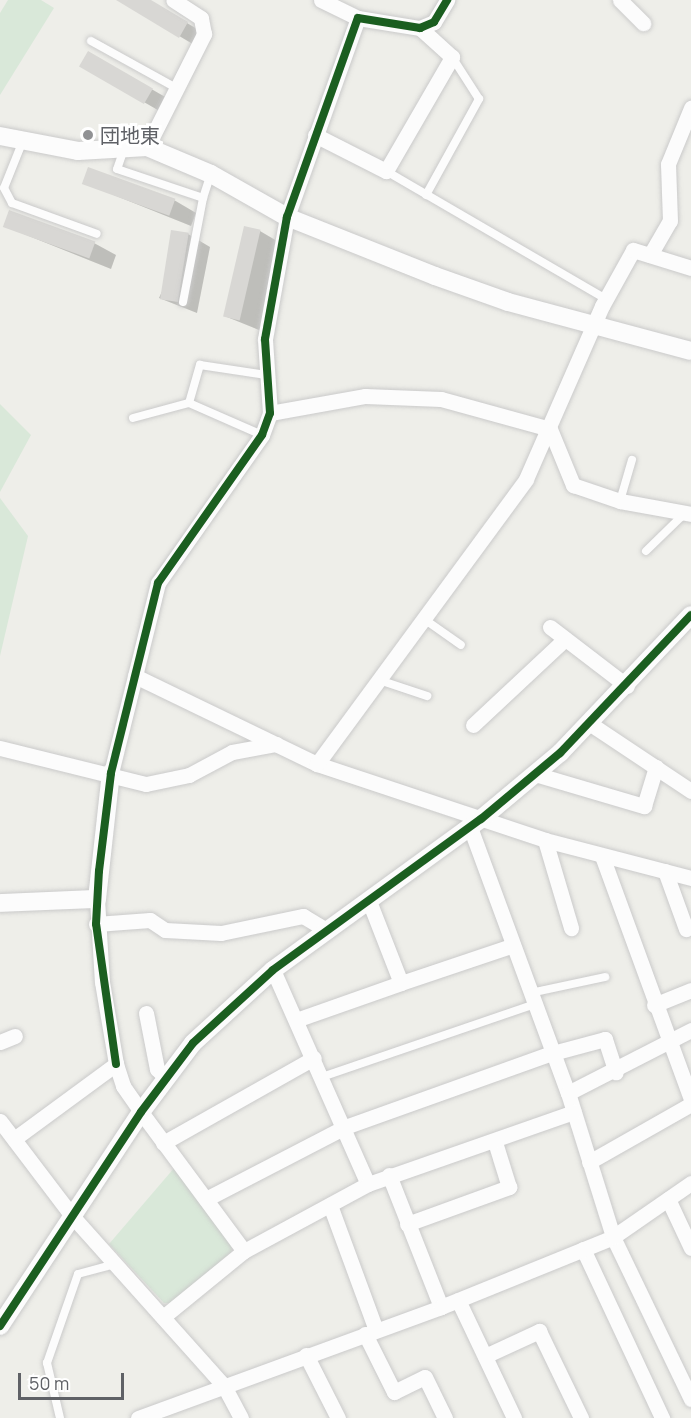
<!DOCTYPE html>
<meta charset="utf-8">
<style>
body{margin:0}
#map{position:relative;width:691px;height:1418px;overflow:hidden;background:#eeeee9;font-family:Manrope,"Noto Sans JP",sans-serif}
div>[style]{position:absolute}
.green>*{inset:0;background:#d9e8d9}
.shadow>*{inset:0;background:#0003;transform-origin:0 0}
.building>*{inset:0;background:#d8d7d4;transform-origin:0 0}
.roads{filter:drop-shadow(0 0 2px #cacaca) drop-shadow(0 0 2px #cacaca)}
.service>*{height:8px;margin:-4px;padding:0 4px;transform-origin:4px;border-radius:4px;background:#fcfcfc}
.minor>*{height:15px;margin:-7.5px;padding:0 7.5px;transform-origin:7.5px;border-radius:7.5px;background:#fcfcfc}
.tertiary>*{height:18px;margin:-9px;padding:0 9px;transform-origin:9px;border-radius:9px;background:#fcfcfc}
.cycleway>*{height:8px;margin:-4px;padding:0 4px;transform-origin:4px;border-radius:4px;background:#1b5e20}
.dots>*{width:16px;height:16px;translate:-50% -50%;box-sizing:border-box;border:3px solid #fff;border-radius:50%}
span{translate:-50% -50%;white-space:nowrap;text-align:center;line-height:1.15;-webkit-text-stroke:6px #fff;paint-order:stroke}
.poi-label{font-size:20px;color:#5f6166}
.left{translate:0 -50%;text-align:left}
.scale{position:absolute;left:18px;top:1373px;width:106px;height:27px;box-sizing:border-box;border:3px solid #5f6166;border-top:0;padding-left:8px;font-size:18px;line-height:21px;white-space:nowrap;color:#5f6166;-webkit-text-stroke:4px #fff;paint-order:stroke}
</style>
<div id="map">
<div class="green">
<i style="clip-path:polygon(8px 0,41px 0,54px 8px,0 95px,0 13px)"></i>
<i style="clip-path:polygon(0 404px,31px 435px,0 492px)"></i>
<i style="clip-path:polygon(0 498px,28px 536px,0 656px)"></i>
<i style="clip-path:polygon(175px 1167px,232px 1244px,231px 1252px,172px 1303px,164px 1303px,109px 1244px)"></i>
</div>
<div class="shadow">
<i style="clip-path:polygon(119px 0,148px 0,209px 36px,201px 49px)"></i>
<i style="left:89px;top:53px;width:98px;height:15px;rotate:30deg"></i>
<i style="clip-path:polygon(84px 183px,174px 200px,196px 213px,191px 226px)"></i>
<i style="clip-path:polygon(4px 226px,94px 243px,116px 255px,111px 269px)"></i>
<i style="clip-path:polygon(260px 231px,282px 244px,264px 332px,227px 317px)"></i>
<i style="clip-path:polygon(188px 234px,210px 247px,197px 313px,159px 298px)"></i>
</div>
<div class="building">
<i style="clip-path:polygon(116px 0,151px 0,188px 22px,179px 38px)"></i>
<i style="left:88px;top:51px;width:75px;height:18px;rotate:30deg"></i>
<i style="left:88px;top:167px;width:93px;height:18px;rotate:20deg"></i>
<i style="left:9px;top:210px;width:92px;height:18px;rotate:20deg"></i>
<i style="left:244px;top:226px;width:17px;height:93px;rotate:13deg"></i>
<i style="left:171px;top:230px;width:18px;height:70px;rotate:9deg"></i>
</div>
<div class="roads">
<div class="service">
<i style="left:91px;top:41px;width:97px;rotate:28.9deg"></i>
<i style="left:22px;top:143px;width:48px;rotate:111.8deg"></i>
<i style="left:4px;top:188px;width:17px;rotate:62deg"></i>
<i style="left:12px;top:203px;width:90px;rotate:20deg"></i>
<i style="left:124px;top:149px;width:21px;rotate:109deg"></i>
<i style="left:117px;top:169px;width:91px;rotate:18.6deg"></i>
<i style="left:203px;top:198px;width:25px;rotate:-72deg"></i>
<i style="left:386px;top:171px;width:255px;rotate:30.2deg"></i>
<i style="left:426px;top:195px;width:110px;rotate:-61.1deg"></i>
<i style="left:479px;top:99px;width:50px;rotate:-122.7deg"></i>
<i style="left:183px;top:302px;width:106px;rotate:-79.1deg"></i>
<i style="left:133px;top:418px;width:58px;rotate:-15deg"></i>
<i style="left:262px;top:435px;width:80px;rotate:-156.3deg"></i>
<i style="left:189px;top:403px;width:40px;rotate:-74deg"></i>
<i style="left:200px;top:365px;width:67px;rotate:8.6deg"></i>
<i style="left:620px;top:501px;width:43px;rotate:-73.7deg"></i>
<i style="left:646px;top:551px;width:54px;rotate:-44.3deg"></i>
<i style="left:424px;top:619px;width:45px;rotate:35.1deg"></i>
<i style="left:379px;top:680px;width:51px;rotate:18.4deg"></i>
<i style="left:530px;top:993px;width:77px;rotate:-12deg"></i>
<i style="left:322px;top:1077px;width:222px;rotate:-18.9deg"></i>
<i style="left:60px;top:1418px;width:57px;rotate:-103.3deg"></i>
<i style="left:47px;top:1363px;width:94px;rotate:-70.8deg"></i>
<i style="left:78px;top:1274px;width:38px;rotate:-15deg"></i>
</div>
<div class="minor">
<i style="left:321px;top:0;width:41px;rotate:25.9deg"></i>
<i style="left:620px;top:0;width:33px;rotate:45deg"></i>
<i style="left:315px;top:135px;width:80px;rotate:26.9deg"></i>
<i style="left:386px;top:171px;width:132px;rotate:-59.9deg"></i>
<i style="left:452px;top:57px;width:43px;rotate:-137.8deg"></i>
<i style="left:147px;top:147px;width:127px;rotate:-63.2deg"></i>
<i style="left:204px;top:34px;width:16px;rotate:-101deg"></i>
<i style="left:201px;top:18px;width:33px;rotate:-147deg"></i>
<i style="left:650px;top:255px;width:39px;rotate:-60deg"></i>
<i style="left:670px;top:221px;width:57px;rotate:-92deg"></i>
<i style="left:668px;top:164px;width:61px;rotate:-67.7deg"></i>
<i style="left:270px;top:413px;width:97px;rotate:-10.1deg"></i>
<i style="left:365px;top:396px;width:76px;rotate:2.3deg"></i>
<i style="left:441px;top:399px;width:113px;rotate:15.4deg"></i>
<i style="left:550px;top:429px;width:61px;rotate:67.7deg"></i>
<i style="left:573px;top:485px;width:50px;rotate:18.8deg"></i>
<i style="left:620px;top:501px;width:72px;rotate:10.4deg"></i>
<i style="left:550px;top:627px;width:97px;rotate:37.5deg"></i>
<i style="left:135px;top:676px;width:202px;rotate:25.8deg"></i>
<i style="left:317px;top:764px;width:240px;rotate:18.4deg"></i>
<i style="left:545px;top:840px;width:151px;rotate:14.6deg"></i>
<i style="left:473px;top:725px;width:126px;rotate:-43.1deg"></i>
<i style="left:592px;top:725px;width:119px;rotate:33.7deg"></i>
<i style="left:0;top:748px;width:150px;rotate:13.9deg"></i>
<i style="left:146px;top:784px;width:44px;rotate:-11.8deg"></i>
<i style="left:189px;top:775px;width:49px;rotate:-28.1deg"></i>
<i style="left:232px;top:752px;width:45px;rotate:-10.3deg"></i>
<i style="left:317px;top:764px;width:353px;rotate:-53.7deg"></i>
<i style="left:526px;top:479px;width:189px;rotate:-66.3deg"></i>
<i style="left:602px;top:306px;width:64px;rotate:-61deg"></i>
<i style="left:633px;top:250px;width:61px;rotate:17.2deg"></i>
<i style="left:111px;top:773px;width:196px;rotate:-76.1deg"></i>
<i style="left:158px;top:583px;width:181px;rotate:-54.9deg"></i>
<i style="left:262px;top:435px;width:23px;rotate:-70deg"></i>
<i style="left:270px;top:413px;width:74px;rotate:-93.9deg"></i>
<i style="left:265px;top:339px;width:124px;rotate:-79.8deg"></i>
<i style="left:287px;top:217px;width:211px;rotate:-70.4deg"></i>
<i style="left:358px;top:18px;width:63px;rotate:9.2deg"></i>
<i style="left:420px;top:28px;width:15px;rotate:-23deg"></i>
<i style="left:434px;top:22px;width:26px;rotate:-59deg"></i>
<i style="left:535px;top:774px;width:114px;rotate:16.4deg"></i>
<i style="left:644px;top:806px;width:41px;rotate:-72.9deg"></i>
<i style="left:470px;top:827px;width:283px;rotate:69.8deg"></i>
<i style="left:568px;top:1093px;width:151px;rotate:72.6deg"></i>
<i style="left:613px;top:1237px;width:180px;rotate:64.3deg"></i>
<i style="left:545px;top:840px;width:92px;rotate:73.5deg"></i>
<i style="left:602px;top:856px;width:259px;rotate:69.9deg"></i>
<i style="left:665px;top:871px;width:62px;rotate:70.1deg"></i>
<i style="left:97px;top:899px;width:83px;rotate:86.6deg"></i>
<i style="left:102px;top:982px;width:83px;rotate:80.3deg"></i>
<i style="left:369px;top:901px;width:88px;rotate:68.7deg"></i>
<i style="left:401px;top:983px;width:116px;rotate:-18.6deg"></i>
<i style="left:96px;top:924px;width:54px;rotate:-4.2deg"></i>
<i style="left:150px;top:920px;width:18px;rotate:34deg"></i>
<i style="left:165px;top:930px;width:56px;rotate:3.1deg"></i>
<i style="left:221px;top:933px;width:84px;rotate:-11.7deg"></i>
<i style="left:303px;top:916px;width:29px;rotate:31deg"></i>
<i style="left:273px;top:970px;width:234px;rotate:66.1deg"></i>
<i style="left:654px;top:1005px;width:40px;rotate:-22deg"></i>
<i style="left:146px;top:1013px;width:57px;rotate:78.9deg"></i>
<i style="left:157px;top:1069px;width:11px;rotate:45deg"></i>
<i style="left:296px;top:1020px;width:111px;rotate:-19.4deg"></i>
<i style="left:0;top:1042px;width:16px;rotate:-22deg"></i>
<i style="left:568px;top:1093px;width:138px;rotate:-27.1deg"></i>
<i style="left:0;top:1121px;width:121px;rotate:52.8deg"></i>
<i style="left:73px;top:1217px;width:227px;rotate:48.2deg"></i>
<i style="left:224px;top:1386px;width:36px;rotate:62deg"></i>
<i style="left:14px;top:1139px;width:127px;rotate:-36.3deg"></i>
<i style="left:116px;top:1064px;width:23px;rotate:72deg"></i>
<i style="left:123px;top:1086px;width:32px;rotate:55deg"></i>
<i style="left:141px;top:1112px;width:173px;rotate:53.5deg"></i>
<i style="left:163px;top:1143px;width:173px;rotate:-29.4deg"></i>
<i style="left:589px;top:1162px;width:117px;rotate:-29.6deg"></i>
<i style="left:389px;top:1175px;width:142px;rotate:68.5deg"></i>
<i style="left:206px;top:1199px;width:157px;rotate:-27.4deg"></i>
<i style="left:345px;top:1127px;width:217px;rotate:-19.7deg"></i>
<i style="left:549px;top:1054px;width:58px;rotate:-15deg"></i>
<i style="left:605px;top:1039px;width:35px;rotate:72deg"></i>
<i style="left:668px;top:1199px;width:54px;rotate:64.9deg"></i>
<i style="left:330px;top:1205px;width:133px;rotate:69.8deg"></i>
<i style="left:407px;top:1224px;width:109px;rotate:-19.9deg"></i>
<i style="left:509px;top:1187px;width:47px;rotate:-107.3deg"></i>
<i style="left:583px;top:1249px;width:187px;rotate:64.9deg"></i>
<i style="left:458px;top:1300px;width:131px;rotate:64.6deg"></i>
<i style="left:163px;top:1317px;width:104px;rotate:-39.2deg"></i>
<i style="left:244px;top:1251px;width:141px;rotate:-28.4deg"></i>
<i style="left:368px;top:1184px;width:218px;rotate:-19.3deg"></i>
<i style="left:365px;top:1334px;width:65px;rotate:63.4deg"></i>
<i style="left:394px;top:1392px;width:34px;rotate:-26deg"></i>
<i style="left:425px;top:1377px;width:46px;rotate:64deg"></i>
<i style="left:306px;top:1355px;width:71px;rotate:63.1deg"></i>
<i style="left:485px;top:1356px;width:60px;rotate:-24.8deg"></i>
<i style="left:539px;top:1331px;width:97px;rotate:64.2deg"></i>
<i style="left:138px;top:1418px;width:323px;rotate:-20.1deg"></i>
<i style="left:441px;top:1307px;width:186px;rotate:-22.1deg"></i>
<i style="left:613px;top:1237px;width:95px;rotate:-34.7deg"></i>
</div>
<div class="tertiary">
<i style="left:0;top:136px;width:79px;rotate:10.9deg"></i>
<i style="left:78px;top:151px;width:69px;rotate:-3.3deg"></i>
<i style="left:147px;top:147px;width:69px;rotate:22.9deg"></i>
<i style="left:211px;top:174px;width:87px;rotate:29.5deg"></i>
<i style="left:287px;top:217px;width:159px;rotate:21.7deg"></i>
<i style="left:435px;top:276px;width:77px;rotate:19.6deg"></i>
<i style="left:508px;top:302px;width:189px;rotate:15deg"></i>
<i style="left:0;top:903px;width:97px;rotate:-2.4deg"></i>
<i style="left:97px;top:899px;width:127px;rotate:-83.7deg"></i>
<i style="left:0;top:1326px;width:256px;rotate:-56.6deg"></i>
<i style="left:141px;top:1112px;width:86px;rotate:-53deg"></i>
<i style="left:193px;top:1043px;width:108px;rotate:-42.4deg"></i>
<i style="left:273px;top:970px;width:257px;rotate:-36deg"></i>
<i style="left:481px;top:819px;width:103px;rotate:-39.9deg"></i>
<i style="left:560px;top:753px;width:190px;rotate:-46.5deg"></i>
</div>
</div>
<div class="cycleway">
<i style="left:116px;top:1064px;width:141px;rotate:-98.1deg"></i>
<i style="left:96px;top:924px;width:53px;rotate:-86.8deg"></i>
<i style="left:99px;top:871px;width:99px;rotate:-83deg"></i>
<i style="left:111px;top:773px;width:196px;rotate:-76.1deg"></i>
<i style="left:158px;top:583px;width:181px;rotate:-54.9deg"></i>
<i style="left:262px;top:435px;width:23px;rotate:-70deg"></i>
<i style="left:270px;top:413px;width:74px;rotate:-93.9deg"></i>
<i style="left:265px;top:339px;width:124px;rotate:-79.8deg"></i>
<i style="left:287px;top:217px;width:211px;rotate:-70.4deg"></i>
<i style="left:358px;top:18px;width:63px;rotate:9.2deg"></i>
<i style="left:420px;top:28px;width:15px;rotate:-23deg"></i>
<i style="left:434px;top:22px;width:26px;rotate:-59deg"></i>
<i style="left:0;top:1326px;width:256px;rotate:-56.6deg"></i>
<i style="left:141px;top:1112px;width:86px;rotate:-53deg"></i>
<i style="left:193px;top:1043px;width:108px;rotate:-42.4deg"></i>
<i style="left:273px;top:970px;width:257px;rotate:-36deg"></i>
<i style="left:481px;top:819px;width:103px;rotate:-39.9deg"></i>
<i style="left:560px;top:753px;width:190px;rotate:-46.5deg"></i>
</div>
<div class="dots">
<i style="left:88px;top:135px;background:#919294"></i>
</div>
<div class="poi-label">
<span class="left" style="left:100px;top:135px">団地東</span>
</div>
<div class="scale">50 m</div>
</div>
